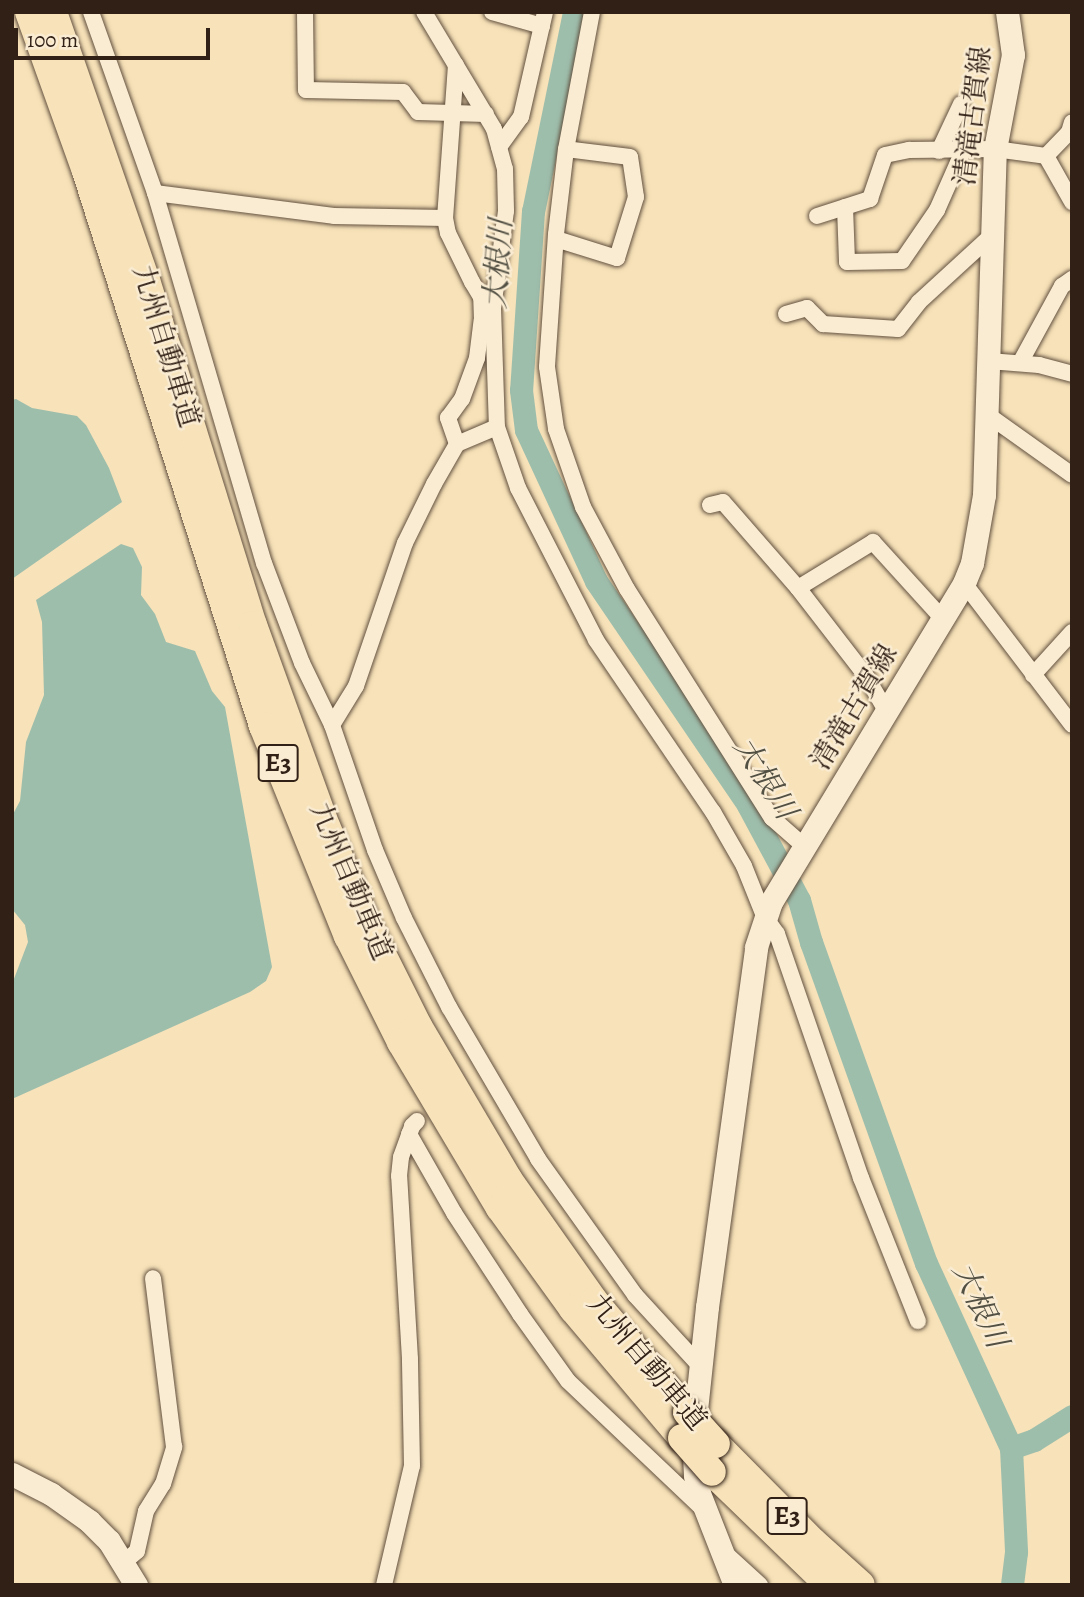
<!DOCTYPE html>
<meta charset="utf-8">
<style>
body{margin:0}
#map{position:relative;width:1084px;height:1597px;overflow:hidden;background:#f7e2b9;font-family:Alegreya,"Noto Serif JP",serif}
div>[style]{position:absolute}
.water>*{inset:0;background:#9ebeac}
.river>*{height:23px;margin:-11.5px;padding:0 11.5px;transform-origin:11.5px;border-radius:11.5px;background:#9ebeac}
.roads{filter:drop-shadow(0 0 2px #62503f) drop-shadow(0 0 2px #62503f)}
.street>*{height:16px;margin:-8px;padding:0 8px;transform-origin:8px;border-radius:8px;background:#faecd2}
.secondary>*{height:23px;margin:-11.5px;padding:0 11.5px;transform-origin:11.5px;border-radius:11.5px;background:#faecd2}
.highway>*{height:28px;margin:-14px;padding:0 14px;transform-origin:14px;border-radius:14px;background:#f7e2b9}
.bridges{filter:drop-shadow(0 0 2px #312016) drop-shadow(0 0 2px #312016)}
.highway-bridge>*{height:28px;margin:-14px;padding:0 14px;transform-origin:14px;border-radius:14px;background:#f7e2b9}
span{translate:-50% -50%;white-space:nowrap;text-align:center;line-height:1.15;-webkit-text-stroke:5px #faecd2;paint-order:stroke}
.shield-label span{padding:2px 5px;background:#faecd2;border:2px solid;border-radius:5px;-webkit-text-stroke-width:0}
.shield-label{font-size:26px;color:#312016;font-weight:700}
.street-label{font-size:28px;color:#312016}
.water-label{font-size:30px;color:#524f43;font-style:italic}
.frame{position:absolute;inset:0;border:14px solid #312016;pointer-events:none}
.scale{position:absolute;left:14px;top:28px;width:196px;height:32px;box-sizing:border-box;border:4px solid #312016;border-top:0;padding-left:9px;font-size:21px;line-height:24px;white-space:nowrap;color:#312016;-webkit-text-stroke:5px #faecd2;paint-order:stroke}
</style>
<div id="map">
<div class="water">
<i style="clip-path:polygon(16px 399px,32px 408px,77px 416px,86px 425px,109px 468px,122px 502px,12px 579px,12px 400px)"></i>
<i style="clip-path:polygon(121px 544px,133px 548px,142px 567px,141px 595px,155px 614px,166px 642px,195px 651px,212px 691px,225px 707px,272px 967px,266px 981px,250px 992px,12px 1099px,12px 984px,28px 942px,25px 925px,12px 909px,12px 816px,20px 801px,26px 742px,44px 695px,42px 622px,36px 600px)"></i>
</div>
<div class="river">
<i style="left:574px;top:12px;width:203px;rotate:101.6deg"></i>
<i style="left:533px;top:211px;width:179px;rotate:93.8deg"></i>
<i style="left:521px;top:390px;width:40px;rotate:82.9deg"></i>
<i style="left:526px;top:430px;width:166px;rotate:65.1deg"></i>
<i style="left:596px;top:581px;width:271px;rotate:55.8deg"></i>
<i style="left:748px;top:805px;width:108px;rotate:61.8deg"></i>
<i style="left:799px;top:900px;width:44px;rotate:74.1deg"></i>
<i style="left:811px;top:942px;width:341px;rotate:70.3deg"></i>
<i style="left:926px;top:1263px;width:204px;rotate:65.3deg"></i>
<i style="left:1011px;top:1448px;width:104px;rotate:87.2deg"></i>
<i style="left:1016px;top:1552px;width:33px;rotate:97deg"></i>
<i style="left:1011px;top:1448px;width:24px;rotate:-19deg"></i>
<i style="left:1034px;top:1440px;width:45px;rotate:-32.3deg"></i>
</div>
<div class="roads">
<div class="street">
<i style="left:91px;top:12px;width:192px;rotate:70.5deg"></i>
<i style="left:155px;top:193px;width:386px;rotate:73.6deg"></i>
<i style="left:264px;top:563px;width:107px;rotate:69.2deg"></i>
<i style="left:302px;top:663px;width:69px;rotate:64.2deg"></i>
<i style="left:332px;top:725px;width:132px;rotate:71deg"></i>
<i style="left:375px;top:850px;width:74px;rotate:66.9deg"></i>
<i style="left:404px;top:918px;width:100px;rotate:63.2deg"></i>
<i style="left:449px;top:1007px;width:176px;rotate:59.6deg"></i>
<i style="left:538px;top:1159px;width:167px;rotate:54.5deg"></i>
<i style="left:635px;top:1295px;width:98px;rotate:47.5deg"></i>
<i style="left:305px;top:12px;width:78px;rotate:89.3deg"></i>
<i style="left:306px;top:90px;width:97px;rotate:1.2deg"></i>
<i style="left:403px;top:92px;width:25px;rotate:53deg"></i>
<i style="left:418px;top:112px;width:68px;rotate:1.7deg"></i>
<i style="left:424px;top:12px;width:136px;rotate:59.1deg"></i>
<i style="left:494px;top:129px;width:41px;rotate:74.6deg"></i>
<i style="left:505px;top:169px;width:42px;rotate:88.6deg"></i>
<i style="left:506px;top:211px;width:98px;rotate:97.6deg"></i>
<i style="left:493px;top:308px;width:119px;rotate:88.1deg"></i>
<i style="left:497px;top:427px;width:65px;rotate:71deg"></i>
<i style="left:518px;top:488px;width:171px;rotate:62.8deg"></i>
<i style="left:596px;top:640px;width:208px;rotate:55.8deg"></i>
<i style="left:713px;top:812px;width:62px;rotate:60.1deg"></i>
<i style="left:744px;top:866px;width:54px;rotate:68.2deg"></i>
<i style="left:764px;top:916px;width:22px;rotate:54deg"></i>
<i style="left:777px;top:934px;width:258px;rotate:71deg"></i>
<i style="left:861px;top:1178px;width:154px;rotate:68.3deg"></i>
<i style="left:492px;top:12px;width:52px;rotate:15.6deg"></i>
<i style="left:592px;top:12px;width:139px;rotate:100.7deg"></i>
<i style="left:566px;top:149px;width:86px;rotate:96.7deg"></i>
<i style="left:556px;top:234px;width:133px;rotate:93.9deg"></i>
<i style="left:547px;top:367px;width:63px;rotate:81.7deg"></i>
<i style="left:556px;top:429px;width:83px;rotate:70.9deg"></i>
<i style="left:583px;top:507px;width:93px;rotate:61.8deg"></i>
<i style="left:627px;top:589px;width:271px;rotate:57.7deg"></i>
<i style="left:772px;top:818px;width:44px;rotate:41.3deg"></i>
<i style="left:456px;top:65px;width:153px;rotate:94.1deg"></i>
<i style="left:445px;top:218px;width:15px;rotate:79deg"></i>
<i style="left:448px;top:233px;width:55px;rotate:63.9deg"></i>
<i style="left:472px;top:282px;width:17px;rotate:59deg"></i>
<i style="left:481px;top:297px;width:16px;rotate:43deg"></i>
<i style="left:499px;top:147px;width:37px;rotate:-54deg"></i>
<i style="left:521px;top:117px;width:108px;rotate:-77.1deg"></i>
<i style="left:939px;top:151px;width:52px;rotate:-64.9deg"></i>
<i style="left:1046px;top:156px;width:53px;rotate:60.5deg"></i>
<i style="left:155px;top:193px;width:180px;rotate:7.3deg"></i>
<i style="left:334px;top:216px;width:111px;rotate:1deg"></i>
<i style="left:845px;top:207px;width:55px;rotate:87.9deg"></i>
<i style="left:847px;top:262px;width:55px;rotate:-1deg"></i>
<i style="left:902px;top:261px;width:62px;rotate:-55.5deg"></i>
<i style="left:937px;top:210px;width:64px;rotate:-66.2deg"></i>
<i style="left:817px;top:216px;width:56px;rotate:-17.8deg"></i>
<i style="left:870px;top:199px;width:46px;rotate:-71.2deg"></i>
<i style="left:885px;top:155px;width:25px;rotate:-12deg"></i>
<i style="left:909px;top:150px;width:86px;rotate:-0.7deg"></i>
<i style="left:995px;top:149px;width:51px;rotate:7.8deg"></i>
<i style="left:1046px;top:156px;width:33px;rotate:-46deg"></i>
<i style="left:1069px;top:132px;width:10px;rotate:-73deg"></i>
<i style="left:556px;top:239px;width:64px;rotate:17.3deg"></i>
<i style="left:617px;top:258px;width:64px;rotate:-72.7deg"></i>
<i style="left:636px;top:197px;width:40px;rotate:-98.5deg"></i>
<i style="left:630px;top:157px;width:64px;rotate:-172.9deg"></i>
<i style="left:786px;top:314px;width:22px;rotate:-16deg"></i>
<i style="left:807px;top:308px;width:23px;rotate:45deg"></i>
<i style="left:823px;top:324px;width:75px;rotate:3.8deg"></i>
<i style="left:898px;top:329px;width:34px;rotate:-52deg"></i>
<i style="left:919px;top:302px;width:99px;rotate:-42.5deg"></i>
<i style="left:989px;top:361px;width:50px;rotate:4.6deg"></i>
<i style="left:1039px;top:365px;width:34px;rotate:15deg"></i>
<i style="left:1020px;top:363px;width:88px;rotate:-61.4deg"></i>
<i style="left:1062px;top:286px;width:12px;rotate:-35deg"></i>
<i style="left:988px;top:415px;width:103px;rotate:35.5deg"></i>
<i style="left:457px;top:444px;width:28px;rotate:-109deg"></i>
<i style="left:448px;top:418px;width:24px;rotate:-54deg"></i>
<i style="left:462px;top:399px;width:44px;rotate:-69.9deg"></i>
<i style="left:477px;top:358px;width:38px;rotate:-83deg"></i>
<i style="left:482px;top:320px;width:23px;rotate:-92deg"></i>
<i style="left:710px;top:505px;width:13px;rotate:-13deg"></i>
<i style="left:723px;top:502px;width:114px;rotate:48.9deg"></i>
<i style="left:798px;top:588px;width:111px;rotate:52.3deg"></i>
<i style="left:866px;top:676px;width:39px;rotate:60deg"></i>
<i style="left:964px;top:583px;width:178px;rotate:52.7deg"></i>
<i style="left:798px;top:588px;width:88px;rotate:-31.5deg"></i>
<i style="left:873px;top:542px;width:103px;rotate:47.8deg"></i>
<i style="left:1033px;top:675px;width:58px;rotate:-47.8deg"></i>
<i style="left:332px;top:725px;width:46px;rotate:-58.4deg"></i>
<i style="left:356px;top:686px;width:151px;rotate:-71.1deg"></i>
<i style="left:405px;top:543px;width:66px;rotate:-63.8deg"></i>
<i style="left:434px;top:484px;width:46px;rotate:-60.1deg"></i>
<i style="left:457px;top:444px;width:43px;rotate:-23deg"></i>
<i style="left:409px;top:1134px;width:91px;rotate:60.3deg"></i>
<i style="left:454px;top:1213px;width:121px;rotate:56.8deg"></i>
<i style="left:520px;top:1314px;width:82px;rotate:54.4deg"></i>
<i style="left:568px;top:1381px;width:186px;rotate:43.5deg"></i>
<i style="left:726px;top:1554px;width:46px;rotate:42.4deg"></i>
<i style="left:124px;top:1562px;width:17px;rotate:-40deg"></i>
<i style="left:137px;top:1551px;width:41px;rotate:-77.3deg"></i>
<i style="left:146px;top:1511px;width:32px;rotate:-58deg"></i>
<i style="left:163px;top:1484px;width:39px;rotate:-73deg"></i>
<i style="left:174px;top:1447px;width:170px;rotate:-97.1deg"></i>
<i style="left:384px;top:1585px;width:122px;rotate:-76.8deg"></i>
<i style="left:412px;top:1466px;width:107px;rotate:-91.1deg"></i>
<i style="left:410px;top:1359px;width:183px;rotate:-93.4deg"></i>
<i style="left:399px;top:1176px;width:19px;rotate:-84deg"></i>
<i style="left:401px;top:1157px;width:33px;rotate:-70deg"></i>
<i style="left:412px;top:1126px;width:7px;rotate:-45deg"></i>
</div>
<div class="secondary">
<i style="left:12px;top:1474px;width:44px;rotate:27.1deg"></i>
<i style="left:51px;top:1494px;width:47px;rotate:35.4deg"></i>
<i style="left:89px;top:1521px;width:28px;rotate:45deg"></i>
<i style="left:109px;top:1541px;width:52px;rotate:58.5deg"></i>
<i style="left:735px;top:1585px;width:99px;rotate:-111.4deg"></i>
<i style="left:699px;top:1493px;width:18px;rotate:-103deg"></i>
<i style="left:695px;top:1475px;width:37px;rotate:-93deg"></i>
<i style="left:693px;top:1438px;width:132px;rotate:-83.9deg"></i>
<i style="left:707px;top:1307px;width:363px;rotate:-82.2deg"></i>
<i style="left:756px;top:947px;width:47px;rotate:-71.6deg"></i>
<i style="left:771px;top:902px;width:373px;rotate:-58.8deg"></i>
<i style="left:964px;top:583px;width:22px;rotate:-68deg"></i>
<i style="left:972px;top:563px;width:69px;rotate:-80deg"></i>
<i style="left:984px;top:495px;width:346px;rotate:-88.2deg"></i>
<i style="left:995px;top:149px;width:96px;rotate:-79.2deg"></i>
<i style="left:1013px;top:55px;width:43px;rotate:-97.9deg"></i>
</div>
<div class="highway">
<i style="left:29px;top:12px;width:169px;rotate:70.3deg"></i>
<i style="left:86px;top:171px;width:583px;rotate:72.31deg"></i>
<i style="left:263px;top:726px;width:227px;rotate:68deg"></i>
<i style="left:348px;top:936px;width:119px;rotate:63.4deg"></i>
<i style="left:401px;top:1042px;width:193px;rotate:59.2deg"></i>
<i style="left:500px;top:1208px;width:125px;rotate:54.1deg"></i>
<i style="left:573px;top:1309px;width:169px;rotate:49.8deg"></i>
<i style="left:53px;top:12px;width:284px;rotate:70.9deg"></i>
<i style="left:146px;top:280px;width:361px;rotate:72.8deg"></i>
<i style="left:253px;top:625px;width:203px;rotate:70.1deg"></i>
<i style="left:322px;top:816px;width:113px;rotate:67.5deg"></i>
<i style="left:365px;top:920px;width:119px;rotate:63.4deg"></i>
<i style="left:418px;top:1026px;width:178px;rotate:59.5deg"></i>
<i style="left:508px;top:1179px;width:149px;rotate:54.8deg"></i>
<i style="left:594px;top:1301px;width:145px;rotate:50deg"></i>
<i style="left:716px;top:1444px;width:138px;rotate:45.3deg"></i>
<i style="left:813px;top:1542px;width:64px;rotate:41.9deg"></i>
<i style="left:712px;top:1472px;width:163px;rotate:44deg"></i>
</div>
</div>
<div class="bridges">
<div class="highway-bridge">
<i style="left:687px;top:1412px;width:43px;rotate:47.8deg"></i>
<i style="left:682px;top:1438px;width:45px;rotate:48.6deg"></i>
</div>
</div>
<div class="shield-label">
<span style="left:278px;top:763px">E3</span>
<span style="left:787px;top:1516px">E3</span>
</div>
<div class="street-label">
<span style="left:973px;top:116px;rotate:-83deg">清滝古賀線</span>
<span style="left:166px;top:346px;rotate:73deg">九州自動車道</span>
<span style="left:854px;top:707px;rotate:-59deg">清滝古賀線</span>
<span style="left:351px;top:881px;rotate:67deg">九州自動車道</span>
<span style="left:647px;top:1362px;rotate:50deg">九州自動車道</span>
</div>
<div class="water-label">
<span style="left:498px;top:264px;rotate:-86deg">大根川</span>
<span style="left:765px;top:778px;rotate:58deg">大根川</span>
<span style="left:980px;top:1305px;rotate:65deg">大根川</span>
</div>
<div class="frame"></div>
<div class="scale">100 m</div>
</div>
